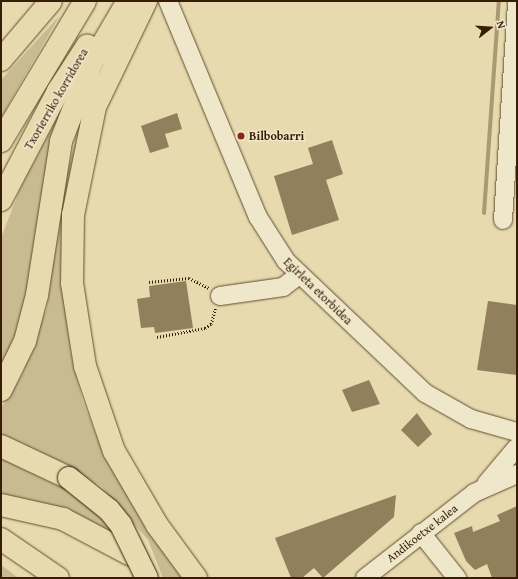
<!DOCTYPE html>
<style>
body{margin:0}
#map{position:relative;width:518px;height:579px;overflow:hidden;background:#e6daae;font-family:"Gentium Book Plus",serif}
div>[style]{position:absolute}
.green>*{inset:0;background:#c8ba91}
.stream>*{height:4px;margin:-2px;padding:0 2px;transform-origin:2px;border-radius:2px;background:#aa9a74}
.building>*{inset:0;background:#927f5c}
.path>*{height:2.5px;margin-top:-1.25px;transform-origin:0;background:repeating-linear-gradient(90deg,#371d04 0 1px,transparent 0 3px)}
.roads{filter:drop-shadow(0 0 1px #634c2e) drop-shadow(0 0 1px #634c2e)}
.minor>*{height:18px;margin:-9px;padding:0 9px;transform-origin:9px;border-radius:9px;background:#efe7ca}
.highway>*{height:22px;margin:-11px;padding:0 11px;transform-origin:11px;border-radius:11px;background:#e6daae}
.bridges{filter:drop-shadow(0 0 1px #371d04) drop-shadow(0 0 1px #371d04)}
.highway-bridge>*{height:22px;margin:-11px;padding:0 11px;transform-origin:11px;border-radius:11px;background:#e6daae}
.dots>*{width:11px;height:11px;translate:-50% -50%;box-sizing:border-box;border:2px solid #efe7ca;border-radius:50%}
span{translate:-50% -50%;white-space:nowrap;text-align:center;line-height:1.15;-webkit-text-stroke:3px #efe7ca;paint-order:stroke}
.street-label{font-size:12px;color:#371d04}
.poi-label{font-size:12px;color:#371d04;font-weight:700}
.left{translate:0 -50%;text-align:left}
.frame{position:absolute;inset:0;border:2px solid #371d04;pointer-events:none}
.north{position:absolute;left:470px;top:8px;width:40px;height:40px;-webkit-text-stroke:3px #efe7ca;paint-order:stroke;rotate:73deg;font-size:11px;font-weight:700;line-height:16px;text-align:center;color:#371d04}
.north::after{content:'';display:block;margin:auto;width:14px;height:18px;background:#371d04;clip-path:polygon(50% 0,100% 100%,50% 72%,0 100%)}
</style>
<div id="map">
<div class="green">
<i style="clip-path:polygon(60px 15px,11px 100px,1px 118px,1px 80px)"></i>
<i style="clip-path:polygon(87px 97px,62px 275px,71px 353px,82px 399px,104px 455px,131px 503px,183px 578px,163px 578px,148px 540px,101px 486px,63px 463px,1px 436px,1px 407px,22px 375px,47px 307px,62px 191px)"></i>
<i style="clip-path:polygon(58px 116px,21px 333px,1px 371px,1px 238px,20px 189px)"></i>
<i style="clip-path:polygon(1px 453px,85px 497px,131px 550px,1px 495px)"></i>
<i style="clip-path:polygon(1px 565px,16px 576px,19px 578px,1px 578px)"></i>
</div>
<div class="stream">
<i style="left:484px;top:213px;width:213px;rotate:-86deg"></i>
</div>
<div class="building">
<i style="clip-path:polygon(177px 113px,182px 129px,165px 134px,169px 147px,150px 153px,141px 126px)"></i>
<i style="clip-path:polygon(332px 140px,343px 174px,326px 180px,339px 220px,292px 235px,274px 176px,313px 164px,308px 148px)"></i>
<i style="clip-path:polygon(186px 281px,193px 328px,155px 333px,154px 327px,141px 328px,137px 299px,150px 297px,149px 286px)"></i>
<i style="clip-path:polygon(488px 301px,517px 305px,517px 375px,477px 370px)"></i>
<i style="clip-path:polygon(369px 380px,380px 404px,352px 412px,342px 390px)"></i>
<i style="clip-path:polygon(417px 413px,432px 434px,418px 447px,401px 430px)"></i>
<i style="clip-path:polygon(396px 495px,394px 517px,323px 578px,314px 568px,302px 578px,291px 578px,275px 538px)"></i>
<i style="clip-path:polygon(517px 506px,517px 578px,492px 578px,487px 564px,475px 570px,466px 561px,454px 533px,472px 526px,473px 532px,500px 521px,497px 515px)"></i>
</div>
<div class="path">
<i style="left:149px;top:282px;width:40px;rotate:-5.7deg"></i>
<i style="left:189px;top:278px;width:22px;rotate:27deg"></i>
<i style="left:157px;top:337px;width:49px;rotate:-10.6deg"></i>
<i style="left:205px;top:328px;width:7px;rotate:-34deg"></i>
<i style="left:211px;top:324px;width:16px;rotate:-75deg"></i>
</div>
<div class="roads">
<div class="minor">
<i style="left:168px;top:1px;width:234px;rotate:67.4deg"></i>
<i style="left:258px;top:217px;width:52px;rotate:57.5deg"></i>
<i style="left:286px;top:261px;width:192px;rotate:43.5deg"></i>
<i style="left:425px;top:393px;width:53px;rotate:29.5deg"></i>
<i style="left:471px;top:419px;width:48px;rotate:15.8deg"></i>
<i style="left:503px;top:220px;width:219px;rotate:-86.3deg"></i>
<i style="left:220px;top:296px;width:64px;rotate:-8.1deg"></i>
<i style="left:283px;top:287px;width:20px;rotate:-37deg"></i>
<i style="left:486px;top:484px;width:48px;rotate:-50deg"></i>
<i style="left:421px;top:533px;width:58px;rotate:51.3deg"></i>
<i style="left:365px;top:578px;width:138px;rotate:-37.9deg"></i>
<i style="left:474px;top:493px;width:47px;rotate:-23.8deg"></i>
</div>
<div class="highway">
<i style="left:146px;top:1px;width:118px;rotate:115.7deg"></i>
<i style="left:95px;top:107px;width:110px;rotate:101.5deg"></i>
<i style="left:73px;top:215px;width:68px;rotate:90.8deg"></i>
<i style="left:72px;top:283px;width:84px;rotate:81.1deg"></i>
<i style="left:85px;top:366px;width:90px;rotate:71.2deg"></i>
<i style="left:114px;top:451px;width:86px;rotate:59.8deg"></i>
<i style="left:157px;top:525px;width:66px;rotate:53.7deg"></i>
<i style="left:1px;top:60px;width:77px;rotate:-49.7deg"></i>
<i style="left:1px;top:141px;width:163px;rotate:-59deg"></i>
<i style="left:1px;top:200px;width:123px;rotate:-62.4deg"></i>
<i style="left:58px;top:91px;width:54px;rotate:-57.2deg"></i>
<i style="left:1px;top:390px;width:55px;rotate:-63.9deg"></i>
<i style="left:25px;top:341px;width:48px;rotate:-75.4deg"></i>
<i style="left:37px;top:295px;width:156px;rotate:-81.1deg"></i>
<i style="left:61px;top:141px;width:83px;rotate:-68.7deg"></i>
<i style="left:91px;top:64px;width:73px;rotate:-59.6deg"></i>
<i style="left:1px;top:446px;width:75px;rotate:25.2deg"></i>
<i style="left:1px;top:505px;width:64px;rotate:12.7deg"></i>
<i style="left:63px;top:519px;width:75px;rotate:27.9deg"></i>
<i style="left:1px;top:539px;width:69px;rotate:34.4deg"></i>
</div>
</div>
<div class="bridges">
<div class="highway-bridge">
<i style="left:69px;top:478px;width:51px;rotate:38.7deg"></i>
<i style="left:109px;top:510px;width:19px;rotate:51deg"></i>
<i style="left:121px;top:525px;width:59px;rotate:63.9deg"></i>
</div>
</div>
<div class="dots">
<i style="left:241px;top:136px;background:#8f2418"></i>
</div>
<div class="street-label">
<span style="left:56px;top:99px;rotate:-60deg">Txorierriko korridorea</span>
<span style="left:318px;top:291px;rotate:44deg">Egirleta etorbidea</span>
<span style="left:422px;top:533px;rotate:-38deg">Andikoetxe kalea</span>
</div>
<div class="poi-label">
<span class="left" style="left:249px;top:136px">Bilbobarri</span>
</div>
<div class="frame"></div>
<div class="north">N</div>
</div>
